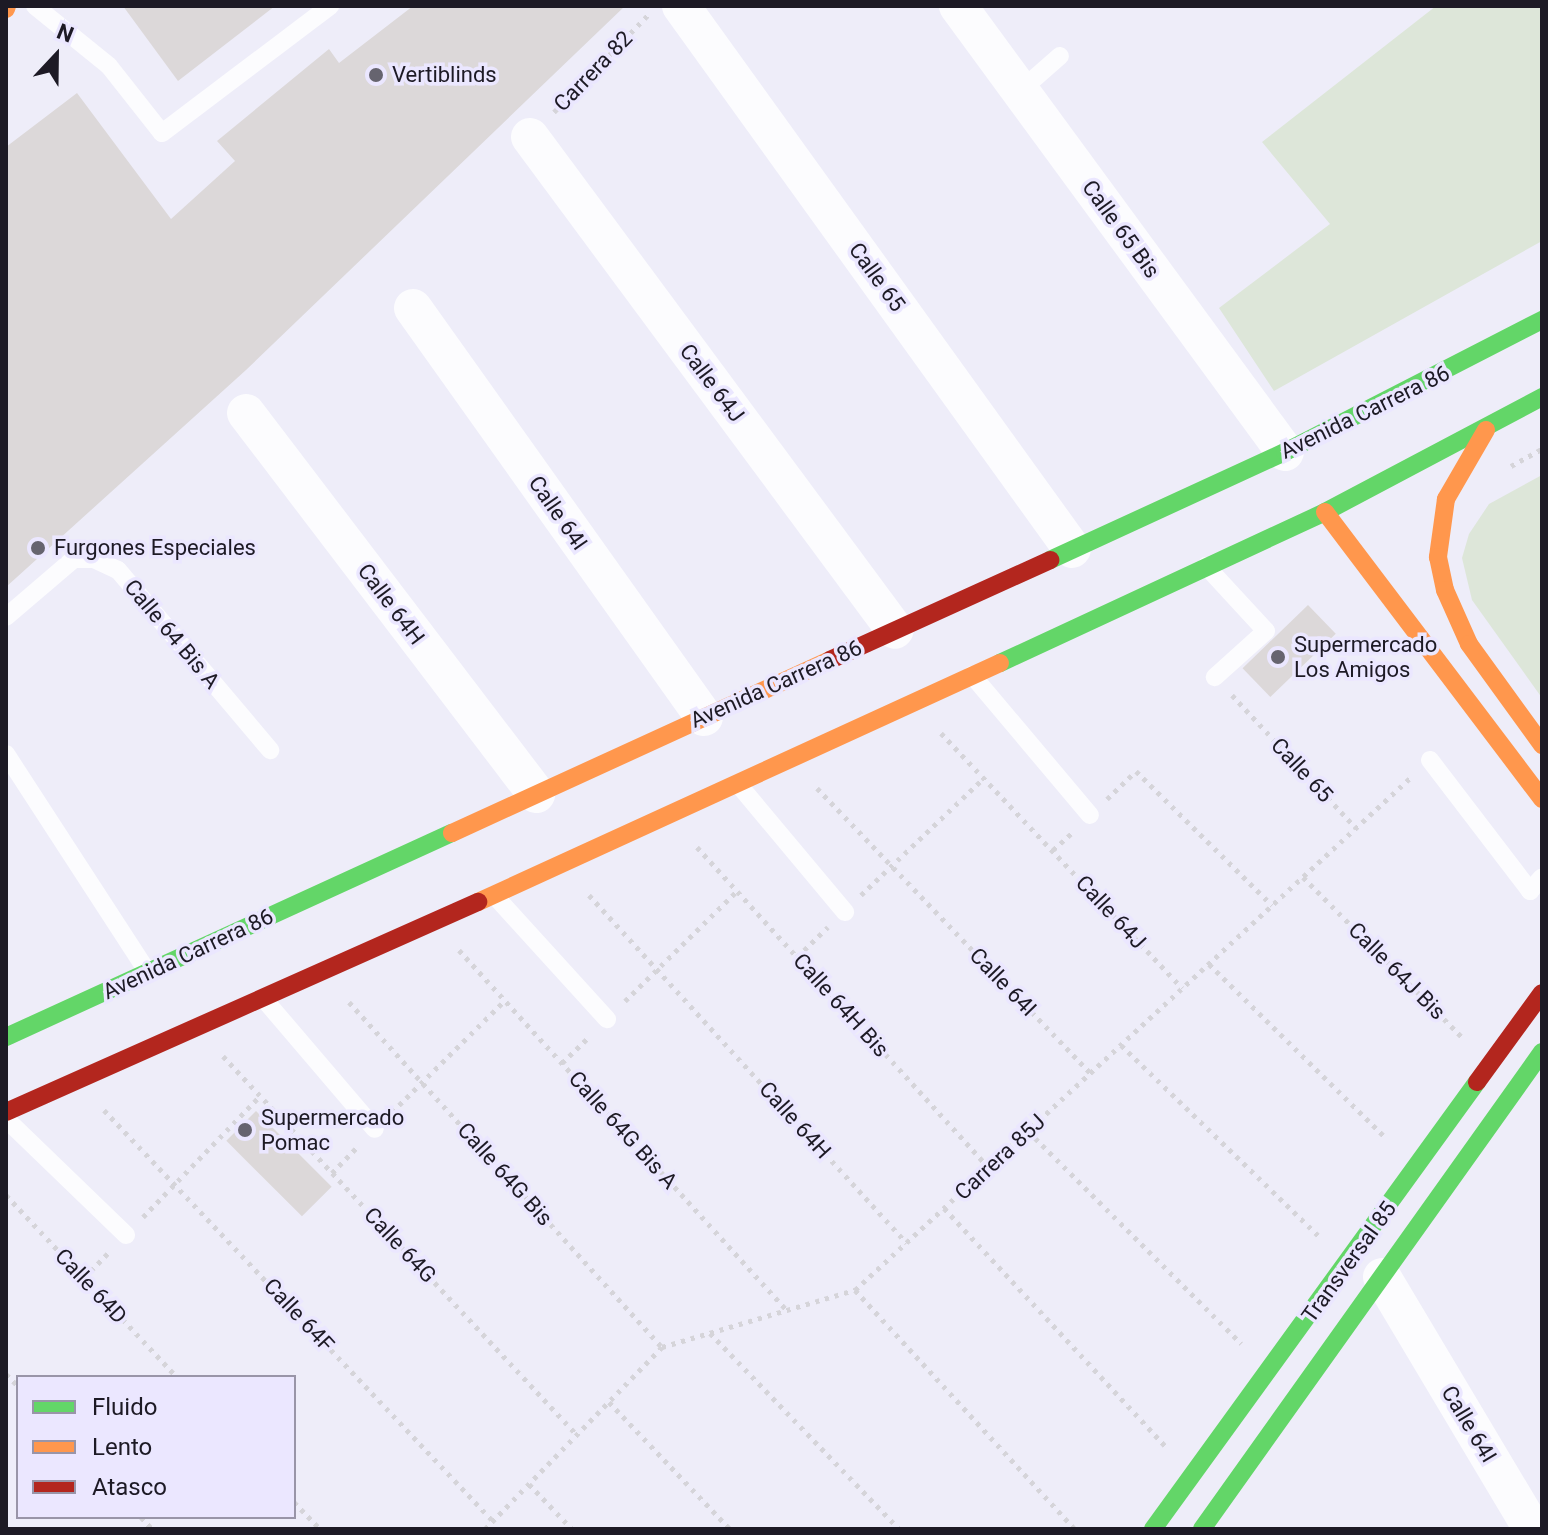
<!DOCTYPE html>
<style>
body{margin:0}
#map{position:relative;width:1548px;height:1535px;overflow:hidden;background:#eeedf9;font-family:Roboto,sans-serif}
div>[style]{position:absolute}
.green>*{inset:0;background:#dde6d9}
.building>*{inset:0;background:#dcd8d9;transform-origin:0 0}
.path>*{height:5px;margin-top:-2.5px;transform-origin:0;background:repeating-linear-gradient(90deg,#d5d4d9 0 4px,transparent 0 10px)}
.lane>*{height:18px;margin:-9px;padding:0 9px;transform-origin:9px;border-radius:9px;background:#fcfcfe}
.street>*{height:38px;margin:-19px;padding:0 19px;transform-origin:19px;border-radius:19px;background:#fcfcfe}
.fast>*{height:18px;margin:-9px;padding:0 9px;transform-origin:9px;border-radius:9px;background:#63d668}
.slow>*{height:18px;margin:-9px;padding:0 9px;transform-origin:9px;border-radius:9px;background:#ff974d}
.jam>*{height:18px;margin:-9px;padding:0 9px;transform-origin:9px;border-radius:9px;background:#b3261e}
.dots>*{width:22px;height:22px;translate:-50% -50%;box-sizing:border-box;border:4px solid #ebe7ff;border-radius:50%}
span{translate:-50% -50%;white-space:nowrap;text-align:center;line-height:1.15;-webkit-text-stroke:7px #ebe7ff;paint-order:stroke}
.street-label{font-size:22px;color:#1d1a25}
.poi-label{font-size:22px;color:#1d1a25}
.left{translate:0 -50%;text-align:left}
.frame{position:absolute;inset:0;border:8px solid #1d1a25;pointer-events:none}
.legend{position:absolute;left:16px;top:1375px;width:280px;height:144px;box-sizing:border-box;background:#ebe7ff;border:2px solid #9995a8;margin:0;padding:10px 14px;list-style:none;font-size:24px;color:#1d1a25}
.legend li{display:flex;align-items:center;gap:16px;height:40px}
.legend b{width:40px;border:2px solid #9995a8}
.north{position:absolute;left:16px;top:16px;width:80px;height:80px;-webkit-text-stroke:6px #ebe7ff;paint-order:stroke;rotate:22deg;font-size:22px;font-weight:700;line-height:32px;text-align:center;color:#1d1a25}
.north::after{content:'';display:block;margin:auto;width:28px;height:36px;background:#1d1a25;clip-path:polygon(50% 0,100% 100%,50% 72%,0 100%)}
</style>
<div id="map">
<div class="green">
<i style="clip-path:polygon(1436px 6px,1542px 6px,1542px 241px,1274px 391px,1219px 308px,1330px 224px,1262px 142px)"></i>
<i style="clip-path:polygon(1542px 475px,1542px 698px,1472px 600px,1462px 558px,1469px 534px,1489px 504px)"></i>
</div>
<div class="building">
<i style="clip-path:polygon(123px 6px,275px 6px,178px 81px)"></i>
<i style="clip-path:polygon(413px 6px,625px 6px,246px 370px,6px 587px,6px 147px,77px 93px,171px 219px,235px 161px,217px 141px,329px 49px,339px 63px)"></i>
<i style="left:1308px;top:605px;width:40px;height:91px;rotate:46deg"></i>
<i style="left:256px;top:1111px;width:107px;height:42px;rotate:45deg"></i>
</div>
<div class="path">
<i style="left:554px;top:112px;width:135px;rotate:-45.9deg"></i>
<i style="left:1511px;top:466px;width:35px;rotate:-29deg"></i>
<i style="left:1232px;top:695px;width:182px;rotate:47deg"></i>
<i style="left:941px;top:733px;width:351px;rotate:46.6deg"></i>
<i style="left:817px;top:788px;width:395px;rotate:46.2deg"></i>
<i style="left:1107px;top:799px;width:40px;rotate:-44deg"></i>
<i style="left:1136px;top:771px;width:191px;rotate:44.6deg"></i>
<i style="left:697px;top:847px;width:433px;rotate:47.7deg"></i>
<i style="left:1053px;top:850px;width:28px;rotate:-42deg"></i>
<i style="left:1303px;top:877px;width:228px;rotate:45.2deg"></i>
<i style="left:589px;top:895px;width:471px;rotate:47.6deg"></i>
<i style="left:861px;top:895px;width:170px;rotate:-43.6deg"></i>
<i style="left:459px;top:950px;width:488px;rotate:47.7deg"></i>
<i style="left:797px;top:957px;width:43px;rotate:-44.1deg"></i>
<i style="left:1209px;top:964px;width:250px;rotate:44.5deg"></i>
<i style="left:625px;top:1001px;width:157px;rotate:-44.5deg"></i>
<i style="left:349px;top:1002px;width:466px;rotate:47.8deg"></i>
<i style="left:1121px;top:1045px;width:274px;rotate:44deg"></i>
<i style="left:223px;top:1056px;width:519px;rotate:46.95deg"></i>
<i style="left:562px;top:1063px;width:39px;rotate:-44deg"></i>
<i style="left:104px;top:1110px;width:566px;rotate:46.58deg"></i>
<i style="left:392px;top:1112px;width:159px;rotate:-44.7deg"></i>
<i style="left:1028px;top:1131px;width:301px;rotate:44.9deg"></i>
<i style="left:332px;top:1173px;width:39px;rotate:-46deg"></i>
<i style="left:6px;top:1195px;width:250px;rotate:46.8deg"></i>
<i style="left:944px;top:1208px;width:326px;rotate:47.1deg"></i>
<i style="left:143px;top:1217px;width:168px;rotate:-46deg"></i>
<i style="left:84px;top:1278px;width:35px;rotate:-46deg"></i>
<i style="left:855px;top:1290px;width:325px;rotate:47.4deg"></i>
<i style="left:710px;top:1333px;width:272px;rotate:46deg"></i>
<i style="left:6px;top:1374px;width:17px;rotate:45deg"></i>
<i style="left:609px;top:1402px;width:175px;rotate:46.4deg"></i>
<i style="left:529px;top:1484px;width:62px;rotate:46.3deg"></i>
<i style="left:294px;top:1502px;width:37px;rotate:46deg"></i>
<i style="left:141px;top:1517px;width:16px;rotate:47deg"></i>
<i style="left:485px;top:1529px;width:254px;rotate:-45.8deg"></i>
<i style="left:662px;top:1347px;width:201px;rotate:-16.5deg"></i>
<i style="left:855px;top:1290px;width:755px;rotate:-42.69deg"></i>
</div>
<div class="lane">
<i style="left:35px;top:6px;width:95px;rotate:39deg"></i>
<i style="left:109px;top:66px;width:85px;rotate:51.7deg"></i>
<i style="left:162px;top:133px;width:211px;rotate:-37.1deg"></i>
<i style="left:1020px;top:91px;width:53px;rotate:-41.2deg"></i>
<i style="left:1206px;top:566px;width:88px;rotate:47.3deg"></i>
<i style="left:1266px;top:631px;width:69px;rotate:138deg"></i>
<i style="left:6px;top:617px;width:89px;rotate:-40.5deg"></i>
<i style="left:74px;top:559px;width:20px"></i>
<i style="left:94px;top:559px;width:26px;rotate:25deg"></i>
<i style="left:118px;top:570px;width:236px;rotate:49.8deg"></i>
<i style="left:972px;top:675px;width:183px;rotate:49.9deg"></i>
<i style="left:6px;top:754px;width:261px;rotate:57deg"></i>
<i style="left:1430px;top:760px;width:165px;rotate:52.6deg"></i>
<i style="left:1530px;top:891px;width:18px;rotate:-49deg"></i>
<i style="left:738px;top:784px;width:167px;rotate:50.1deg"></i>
<i style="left:494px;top:895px;width:168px;rotate:47.7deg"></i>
<i style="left:263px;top:998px;width:172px;rotate:49.5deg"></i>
<i style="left:6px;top:1119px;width:167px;rotate:44deg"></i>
</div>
<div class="street">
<i style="left:681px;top:6px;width:669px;rotate:54.24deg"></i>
<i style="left:958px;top:6px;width:553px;rotate:53.75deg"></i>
<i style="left:530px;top:137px;width:613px;rotate:53.49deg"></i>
<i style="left:413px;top:308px;width:502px;rotate:54.57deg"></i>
<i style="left:246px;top:413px;width:479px;rotate:52.7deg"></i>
<i style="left:1382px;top:1277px;width:293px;rotate:59.2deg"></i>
</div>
<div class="fast">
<i style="left:1050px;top:560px;width:259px;rotate:-24.7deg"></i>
<i style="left:1285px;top:452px;width:289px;rotate:-27.2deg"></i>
<i style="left:1000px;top:663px;width:358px;rotate:-24.9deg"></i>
<i style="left:1325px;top:512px;width:246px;rotate:-27.9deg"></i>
<i style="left:6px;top:1037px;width:490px;rotate:-24.6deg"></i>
<i style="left:1153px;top:1529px;width:552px;rotate:-54.06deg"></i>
<i style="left:1202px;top:1529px;width:586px;rotate:-54.52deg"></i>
</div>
<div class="slow">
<i style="left:6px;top:9px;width:3px;rotate:-72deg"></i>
<i style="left:1486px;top:430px;width:80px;rotate:120.1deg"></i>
<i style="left:1446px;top:499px;width:59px;rotate:97.9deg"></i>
<i style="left:1438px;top:557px;width:34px;rotate:78deg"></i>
<i style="left:1445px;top:590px;width:59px;rotate:66deg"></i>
<i style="left:1469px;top:644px;width:125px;rotate:54.1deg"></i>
<i style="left:1325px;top:512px;width:360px;rotate:52.9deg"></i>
<i style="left:452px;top:833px;width:416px;rotate:-24.6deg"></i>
<i style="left:478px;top:902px;width:574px;rotate:-24.6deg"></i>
</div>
<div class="jam">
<i style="left:830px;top:660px;width:242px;rotate:-24.4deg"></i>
<i style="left:1477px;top:1082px;width:110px;rotate:-53.9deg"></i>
<i style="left:6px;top:1112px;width:517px;rotate:-23.99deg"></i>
</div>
<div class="dots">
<i style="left:376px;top:75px;background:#66646f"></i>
<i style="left:38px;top:548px;background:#66646f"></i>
<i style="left:1278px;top:657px;background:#66646f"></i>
<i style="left:245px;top:1130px;background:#66646f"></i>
</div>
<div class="street-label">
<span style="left:593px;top:71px;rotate:-46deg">Carrera 82</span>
<span style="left:1121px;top:229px;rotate:54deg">Calle 65 Bis</span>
<span style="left:877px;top:277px;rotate:54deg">Calle 65</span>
<span style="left:712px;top:383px;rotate:53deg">Calle 64J</span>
<span style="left:1365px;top:412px;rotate:-26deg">Avenida Carrera 86</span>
<span style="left:558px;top:513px;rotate:55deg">Calle 64I</span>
<span style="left:391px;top:604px;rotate:53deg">Calle 64H</span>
<span style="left:172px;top:634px;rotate:50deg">Calle 64 Bis A</span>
<span style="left:776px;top:684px;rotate:-24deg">Avenida Carrera 86</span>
<span style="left:1302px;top:770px;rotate:47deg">Calle 65</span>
<span style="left:1111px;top:912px;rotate:47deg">Calle 64J</span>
<span style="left:188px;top:954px;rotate:-25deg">Avenida Carrera 86</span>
<span style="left:1397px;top:971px;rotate:45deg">Calle 64J Bis</span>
<span style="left:1003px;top:982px;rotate:46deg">Calle 64I</span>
<span style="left:841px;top:1005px;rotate:48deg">Calle 64H Bis</span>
<span style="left:795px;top:1120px;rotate:48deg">Calle 64H</span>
<span style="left:623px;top:1130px;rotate:48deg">Calle 64G Bis A</span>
<span style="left:1000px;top:1157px;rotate:-43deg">Carrera 85J</span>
<span style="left:505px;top:1174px;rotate:48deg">Calle 64G Bis</span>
<span style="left:400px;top:1245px;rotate:47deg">Calle 64G</span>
<span style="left:1349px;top:1262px;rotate:-54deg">Transversal 85</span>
<span style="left:91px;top:1286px;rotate:47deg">Calle 64D</span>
<span style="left:299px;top:1315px;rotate:47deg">Calle 64F</span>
<span style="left:1469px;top:1424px;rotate:59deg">Calle 64I</span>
</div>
<div class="poi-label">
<span class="left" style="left:392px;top:75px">Vertiblinds</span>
<span class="left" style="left:54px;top:548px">Furgones Especiales</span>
<span class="left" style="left:1294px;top:657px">Supermercado<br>Los Amigos</span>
<span class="left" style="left:261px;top:1130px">Supermercado<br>Pomac</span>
</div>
<div class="frame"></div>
<ul class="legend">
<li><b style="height:10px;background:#63d668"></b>Fluido</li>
<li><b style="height:10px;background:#ff974d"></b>Lento</li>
<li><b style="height:10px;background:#b3261e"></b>Atasco</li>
</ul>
<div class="north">N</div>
</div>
